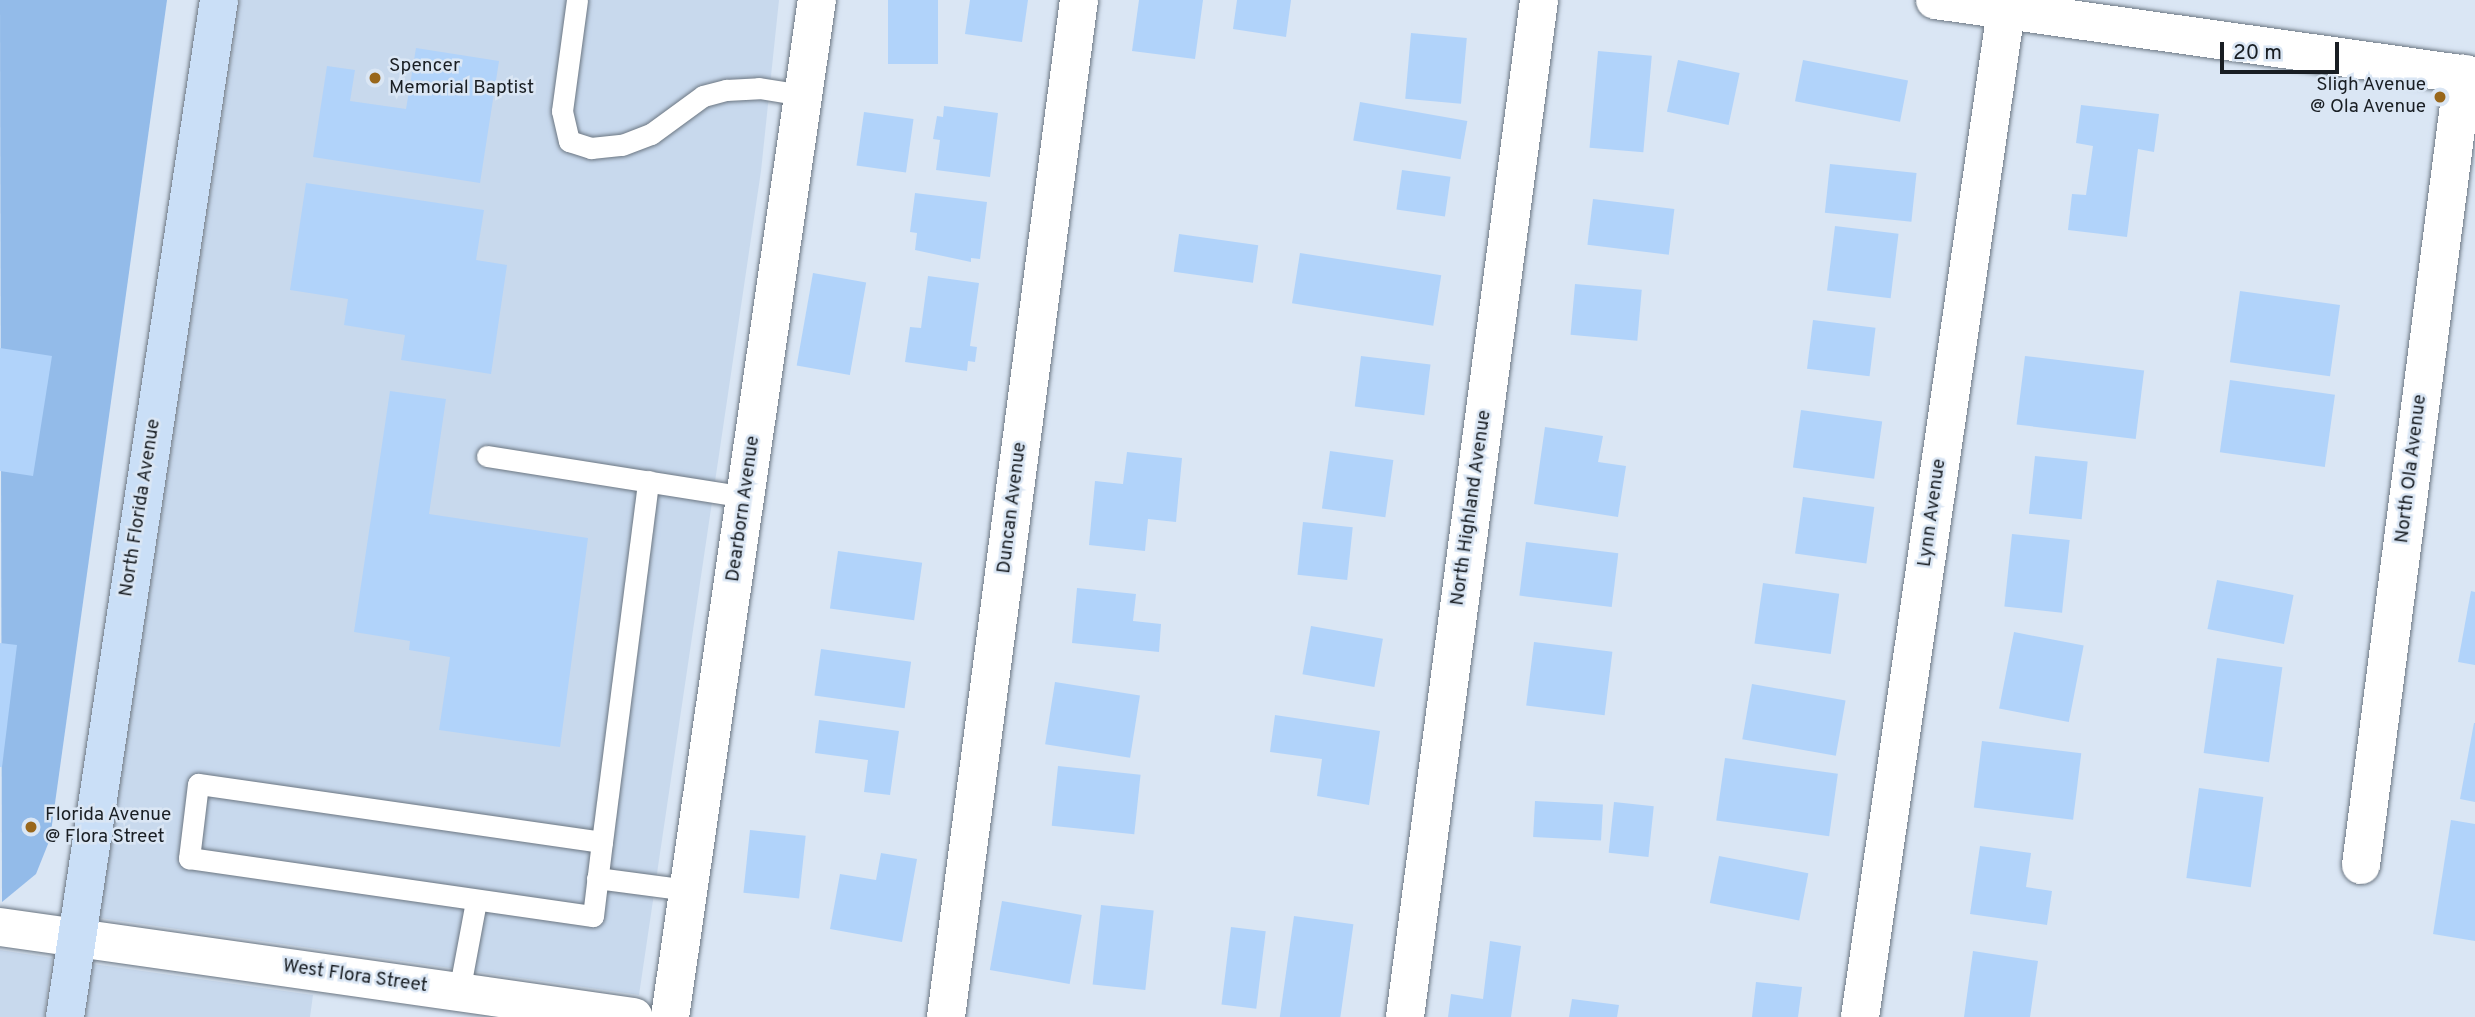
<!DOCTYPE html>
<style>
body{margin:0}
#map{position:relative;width:2475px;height:1017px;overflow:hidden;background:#dae6f4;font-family:Overpass,sans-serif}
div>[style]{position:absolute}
.built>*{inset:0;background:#c8d9ed}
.green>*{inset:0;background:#93bbe9}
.building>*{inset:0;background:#b1d3fa;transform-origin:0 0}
.roads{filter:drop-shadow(0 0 2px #6b7682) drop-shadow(0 0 2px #6b7682)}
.lane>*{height:21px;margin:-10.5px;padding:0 10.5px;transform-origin:10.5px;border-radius:10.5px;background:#fff}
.street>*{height:38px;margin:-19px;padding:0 19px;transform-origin:19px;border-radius:19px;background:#fff}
.secondary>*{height:38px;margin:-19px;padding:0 19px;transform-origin:19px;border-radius:19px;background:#fff}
.primary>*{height:38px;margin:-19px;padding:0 19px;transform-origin:19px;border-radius:19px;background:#cadff7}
.dots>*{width:19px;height:19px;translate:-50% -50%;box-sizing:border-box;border:4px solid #dae6f4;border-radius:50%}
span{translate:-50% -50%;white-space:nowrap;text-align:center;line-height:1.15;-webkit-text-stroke:5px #dae6f4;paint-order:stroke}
.poi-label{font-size:19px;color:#191e23}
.left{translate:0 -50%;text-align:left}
.right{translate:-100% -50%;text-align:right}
.street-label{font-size:19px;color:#191e23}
.scale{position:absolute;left:2220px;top:42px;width:119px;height:32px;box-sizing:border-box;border:4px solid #191e23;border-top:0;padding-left:9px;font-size:21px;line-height:24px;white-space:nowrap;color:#191e23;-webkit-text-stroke:5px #dae6f4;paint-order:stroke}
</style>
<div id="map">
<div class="built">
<i style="clip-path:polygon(240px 0,779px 0,761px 171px,639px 995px,100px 918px)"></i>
<i style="clip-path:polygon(0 950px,52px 958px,44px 1017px,0 1017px)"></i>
<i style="clip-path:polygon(93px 964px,313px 995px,310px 1017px,86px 1017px)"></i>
</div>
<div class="green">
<i style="clip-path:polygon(0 0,167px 0,50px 839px,36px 874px,2px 902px)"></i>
</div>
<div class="building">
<i style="left:888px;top:0;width:50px;height:64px"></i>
<i style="clip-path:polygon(970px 0,1028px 0,1022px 42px,965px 34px)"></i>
<i style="clip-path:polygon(1139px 0,1203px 0,1195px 59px,1132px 51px)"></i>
<i style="clip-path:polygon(1237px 0,1291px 0,1286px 37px,1233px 29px)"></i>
<i style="left:1411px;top:33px;width:56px;height:66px;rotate:5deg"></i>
<i style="clip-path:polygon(416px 48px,499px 61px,480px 183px,313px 157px,327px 66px,355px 70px,350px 101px,406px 109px)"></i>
<i style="left:1598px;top:51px;width:54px;height:97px;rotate:5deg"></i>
<i style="left:1678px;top:60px;width:63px;height:53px;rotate:12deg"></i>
<i style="left:1803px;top:60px;width:107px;height:42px;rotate:11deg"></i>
<i style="left:1360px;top:102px;width:109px;height:39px;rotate:10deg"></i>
<i style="clip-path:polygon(2081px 105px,2159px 114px,2154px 152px,2138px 149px,2127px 237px,2068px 230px,2072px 194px,2086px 195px,2093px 146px,2076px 143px)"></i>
<i style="clip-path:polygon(944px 106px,998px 113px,990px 177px,936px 170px,940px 140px,933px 139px,937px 116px,943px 117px)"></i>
<i style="left:864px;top:112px;width:50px;height:54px;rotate:8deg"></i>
<i style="left:1830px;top:164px;width:87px;height:49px;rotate:6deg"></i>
<i style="left:1402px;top:170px;width:49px;height:40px;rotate:8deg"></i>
<i style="clip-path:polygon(306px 183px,484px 210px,476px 260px,507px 265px,491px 374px,401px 360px,405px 335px,344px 325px,348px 299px,290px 290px)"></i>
<i style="clip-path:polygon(915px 193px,987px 202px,980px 259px,971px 258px,971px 262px,915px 250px,917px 233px,910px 232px)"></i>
<i style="left:1593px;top:199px;width:82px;height:46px;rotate:7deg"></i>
<i style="left:1835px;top:226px;width:64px;height:65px;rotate:7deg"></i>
<i style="left:1179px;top:234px;width:80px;height:38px;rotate:8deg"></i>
<i style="left:1300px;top:253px;width:143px;height:51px;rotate:9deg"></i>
<i style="left:813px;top:273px;width:54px;height:94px;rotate:10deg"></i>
<i style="clip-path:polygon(928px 276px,979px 283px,970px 346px,977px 347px,975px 362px,968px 361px,967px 371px,905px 362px,910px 327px,921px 328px)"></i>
<i style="left:1575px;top:284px;width:67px;height:51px;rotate:5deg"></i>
<i style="left:2240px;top:291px;width:101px;height:72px;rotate:8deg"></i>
<i style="left:1813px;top:320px;width:63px;height:49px;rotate:7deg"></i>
<i style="clip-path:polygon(0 348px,52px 356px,33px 476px,0 471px)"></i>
<i style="left:1361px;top:356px;width:70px;height:51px;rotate:7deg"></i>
<i style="left:2025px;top:356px;width:120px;height:69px;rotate:7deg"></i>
<i style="left:2230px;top:380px;width:106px;height:73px;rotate:8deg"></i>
<i style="clip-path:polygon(390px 391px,446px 399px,429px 514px,588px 538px,560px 747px,439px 730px,450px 657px,409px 650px,410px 641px,354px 632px)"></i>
<i style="left:1801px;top:410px;width:82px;height:58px;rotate:8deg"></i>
<i style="clip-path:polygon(1545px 427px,1603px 436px,1598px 462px,1626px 466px,1618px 517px,1534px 504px)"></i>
<i style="left:1330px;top:451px;width:64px;height:58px;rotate:8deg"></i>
<i style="clip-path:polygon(1127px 452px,1182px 458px,1176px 522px,1148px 519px,1145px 551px,1089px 545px,1095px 481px,1123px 484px)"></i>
<i style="left:2035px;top:456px;width:53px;height:58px;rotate:6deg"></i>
<i style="left:1803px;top:497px;width:72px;height:57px;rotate:8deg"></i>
<i style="left:1303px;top:522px;width:50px;height:53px;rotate:6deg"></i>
<i style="left:2012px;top:534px;width:58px;height:73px;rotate:6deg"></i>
<i style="left:1526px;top:542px;width:93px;height:54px;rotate:7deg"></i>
<i style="left:838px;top:551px;width:85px;height:58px;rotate:8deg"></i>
<i style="left:2217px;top:580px;width:78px;height:50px;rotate:11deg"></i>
<i style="left:1763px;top:583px;width:77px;height:61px;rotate:8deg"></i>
<i style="clip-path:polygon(1077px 588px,1136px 594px,1133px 621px,1161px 624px,1159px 652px,1072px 643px)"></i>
<i style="clip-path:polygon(2471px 591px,2475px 592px,2475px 665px,2458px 662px)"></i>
<i style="left:1311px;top:626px;width:73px;height:49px;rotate:10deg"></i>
<i style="left:2014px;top:632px;width:71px;height:78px;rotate:11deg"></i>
<i style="left:1534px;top:642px;width:79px;height:64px;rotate:7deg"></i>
<i style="clip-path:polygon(0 643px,17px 645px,2px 767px,0 767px)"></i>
<i style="left:821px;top:649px;width:91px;height:47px;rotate:8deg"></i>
<i style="left:2217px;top:658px;width:66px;height:96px;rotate:8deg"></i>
<i style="left:1055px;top:682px;width:86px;height:63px;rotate:9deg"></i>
<i style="left:1752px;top:684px;width:95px;height:56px;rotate:10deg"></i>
<i style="clip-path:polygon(1275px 715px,1380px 731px,1369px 805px,1317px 796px,1322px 759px,1270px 752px)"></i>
<i style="clip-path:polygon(819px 720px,899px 731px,890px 795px,864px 792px,868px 760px,815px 753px)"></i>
<i style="clip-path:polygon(2474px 723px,2475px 723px,2475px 802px,2460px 799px)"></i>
<i style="left:1982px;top:741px;width:100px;height:67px;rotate:7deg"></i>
<i style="left:1725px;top:758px;width:114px;height:63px;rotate:8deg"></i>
<i style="left:1058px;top:766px;width:83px;height:60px;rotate:6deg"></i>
<i style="left:2199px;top:788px;width:65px;height:91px;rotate:8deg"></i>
<i style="left:1535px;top:801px;width:68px;height:36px;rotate:3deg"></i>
<i style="left:1614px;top:802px;width:40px;height:51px;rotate:6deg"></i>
<i style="clip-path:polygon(2451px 820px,2475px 824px,2475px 941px,2433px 934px)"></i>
<i style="left:750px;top:830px;width:56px;height:63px;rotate:6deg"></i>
<i style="clip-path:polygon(1980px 846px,2031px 853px,2026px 887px,2052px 891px,2047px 925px,1970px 914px)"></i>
<i style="clip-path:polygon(881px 853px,917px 859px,902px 942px,830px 929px,840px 874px,876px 880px)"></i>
<i style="left:1719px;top:856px;width:91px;height:48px;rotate:11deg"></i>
<i style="left:1002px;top:901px;width:81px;height:70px;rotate:10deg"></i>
<i style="left:1101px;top:905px;width:53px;height:80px;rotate:6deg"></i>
<i style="left:1294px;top:916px;width:60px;height:102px;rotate:8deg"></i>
<i style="left:1231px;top:927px;width:35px;height:78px;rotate:7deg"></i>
<i style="clip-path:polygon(1490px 941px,1521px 946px,1511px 1017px,1448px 1017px,1451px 994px,1483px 999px)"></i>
<i style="clip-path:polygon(1973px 951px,2038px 961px,2030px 1017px,1964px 1017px)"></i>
<i style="clip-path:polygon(1756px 982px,1802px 987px,1798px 1017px,1752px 1017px)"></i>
<i style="clip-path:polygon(1572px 999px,1619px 1005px,1617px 1017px,1569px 1017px)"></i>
</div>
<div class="roads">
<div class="lane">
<i style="left:577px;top:0;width:112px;rotate:97.7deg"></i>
<i style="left:562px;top:111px;width:31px;rotate:77deg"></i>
<i style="left:569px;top:141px;width:23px;rotate:18deg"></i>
<i style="left:591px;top:148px;width:31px;rotate:-6deg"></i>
<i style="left:622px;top:145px;width:31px;rotate:-21deg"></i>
<i style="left:651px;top:134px;width:64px;rotate:-36.2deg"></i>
<i style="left:703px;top:96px;width:24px;rotate:-15deg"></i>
<i style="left:726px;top:90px;width:33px;rotate:-3deg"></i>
<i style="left:759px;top:88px;width:45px;rotate:9deg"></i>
<i style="left:487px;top:456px;width:262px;rotate:9deg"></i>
<i style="left:602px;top:842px;width:408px;rotate:-171.8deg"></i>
<i style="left:198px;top:784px;width:75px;rotate:96.9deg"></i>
<i style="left:189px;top:858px;width:408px;rotate:8.2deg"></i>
<i style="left:593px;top:916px;width:75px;rotate:-83.1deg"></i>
<i style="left:602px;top:842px;width:364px;rotate:-82.7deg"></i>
<i style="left:597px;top:878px;width:92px;rotate:7.5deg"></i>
<i style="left:459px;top:992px;width:93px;rotate:-79.4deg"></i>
</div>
<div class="street">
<i style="left:2361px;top:865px;width:798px;rotate:-82.65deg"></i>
<i style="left:0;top:927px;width:640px;rotate:8.08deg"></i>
<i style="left:670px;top:1017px;width:1028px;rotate:-81.78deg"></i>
<i style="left:946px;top:1017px;width:1026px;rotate:-82.55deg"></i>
<i style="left:1405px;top:1017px;width:1026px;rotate:-82.49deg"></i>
<i style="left:1860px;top:1017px;width:1018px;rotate:-81.75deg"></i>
</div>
<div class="secondary">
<i style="left:1935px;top:0;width:545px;rotate:8.01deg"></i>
</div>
<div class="primary">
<i style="left:65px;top:1017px;width:1029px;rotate:-81.39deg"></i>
</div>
</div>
<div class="dots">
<i style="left:375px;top:78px;background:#99671b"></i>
<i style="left:2440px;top:97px;background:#99671b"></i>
<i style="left:31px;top:827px;background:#99671b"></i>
</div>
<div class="poi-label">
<span class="left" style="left:389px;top:78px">Spencer<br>Memorial Baptist</span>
<span class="right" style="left:2426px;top:97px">Sligh Avenue<br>@ Ola Avenue</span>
<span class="left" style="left:45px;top:827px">Florida Avenue<br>@ Flora Street</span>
</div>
<div class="street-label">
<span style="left:2412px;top:469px;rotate:-83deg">North Ola Avenue</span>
<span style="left:141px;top:508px;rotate:-81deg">North Florida Avenue</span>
<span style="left:1013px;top:508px;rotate:-83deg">Duncan Avenue</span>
<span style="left:1472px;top:508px;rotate:-82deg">North Highland Avenue</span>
<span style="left:744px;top:509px;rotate:-82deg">Dearborn Avenue</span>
<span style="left:1933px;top:513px;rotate:-82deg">Lynn Avenue</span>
<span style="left:355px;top:977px;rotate:8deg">West Flora Street</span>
</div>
<div class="scale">20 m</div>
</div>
